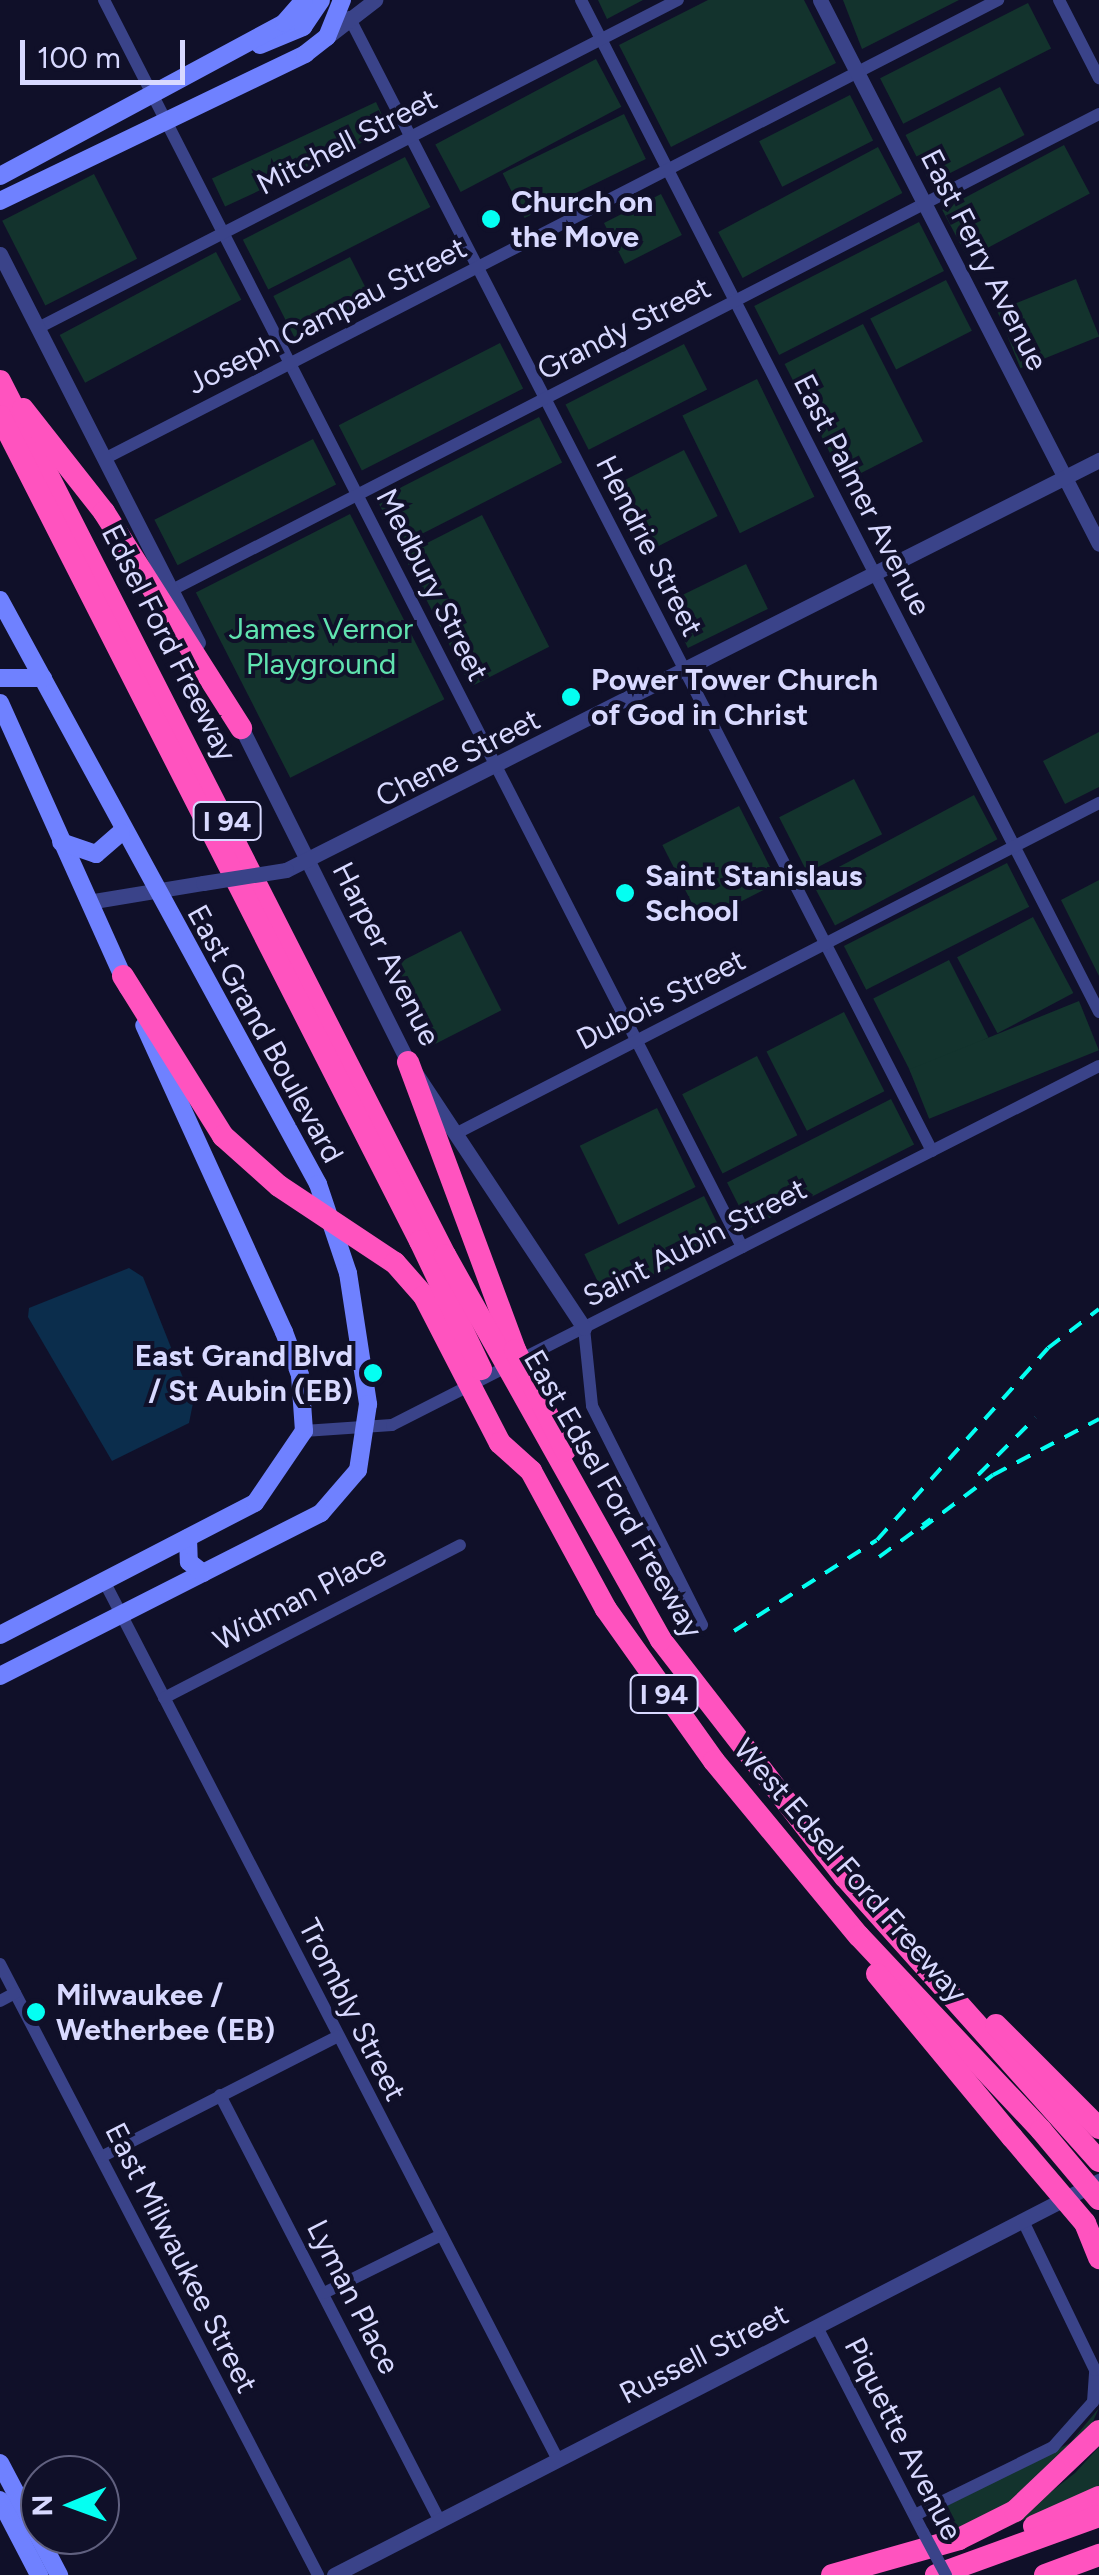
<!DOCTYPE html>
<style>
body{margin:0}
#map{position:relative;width:1099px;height:2575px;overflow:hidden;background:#101029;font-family:Figtree,sans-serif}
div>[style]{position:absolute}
.green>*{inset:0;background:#13332d;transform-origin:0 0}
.water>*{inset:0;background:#0b2d4c}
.minor>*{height:12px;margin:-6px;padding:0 6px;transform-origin:6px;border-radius:6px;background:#3a4389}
.tertiary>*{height:15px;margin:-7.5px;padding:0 7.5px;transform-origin:7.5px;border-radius:7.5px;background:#3a4389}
.secondary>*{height:18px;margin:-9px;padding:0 9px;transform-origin:9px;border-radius:9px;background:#6f81ff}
.motorway>*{height:22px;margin:-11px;padding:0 11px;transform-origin:11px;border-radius:11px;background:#ff53bf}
.rail>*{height:4px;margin-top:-2px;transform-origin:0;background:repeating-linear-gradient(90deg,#04fff2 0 15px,transparent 0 27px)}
.minor-bridge>*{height:12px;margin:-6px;padding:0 6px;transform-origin:6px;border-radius:6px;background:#3a4389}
.tertiary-bridge>*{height:15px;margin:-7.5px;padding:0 7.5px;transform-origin:7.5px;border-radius:7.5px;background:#3a4389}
.motorway-bridge>*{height:22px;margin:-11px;padding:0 11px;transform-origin:11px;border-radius:11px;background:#ff53bf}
.dots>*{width:28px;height:28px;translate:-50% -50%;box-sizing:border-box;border:5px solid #101029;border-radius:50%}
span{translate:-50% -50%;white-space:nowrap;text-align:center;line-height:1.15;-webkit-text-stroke:8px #101029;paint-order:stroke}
.shield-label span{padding:2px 8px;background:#101029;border:2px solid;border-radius:8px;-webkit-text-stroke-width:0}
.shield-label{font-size:28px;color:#d8d9ff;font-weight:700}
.street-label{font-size:30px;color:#d8d9ff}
.poi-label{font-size:30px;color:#d8d9ff;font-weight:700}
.left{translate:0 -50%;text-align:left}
.right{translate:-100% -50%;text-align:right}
.park-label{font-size:30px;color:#60e3af}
.north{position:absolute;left:20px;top:2455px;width:100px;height:100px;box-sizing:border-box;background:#101029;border:2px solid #60607f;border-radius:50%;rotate:269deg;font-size:28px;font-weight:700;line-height:40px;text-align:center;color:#d8d9ff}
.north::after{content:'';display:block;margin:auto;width:35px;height:45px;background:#04fff2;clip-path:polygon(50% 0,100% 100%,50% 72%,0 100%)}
.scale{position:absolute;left:20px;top:40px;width:165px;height:45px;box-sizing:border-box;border:5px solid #d8d9ff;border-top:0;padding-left:12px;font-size:30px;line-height:35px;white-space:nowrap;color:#d8d9ff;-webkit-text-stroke:8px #101029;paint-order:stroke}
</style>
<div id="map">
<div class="green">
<i style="clip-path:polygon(598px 0,643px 0,607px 19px)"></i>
<i style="clip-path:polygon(708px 0,804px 0,836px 63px,671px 147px,619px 45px)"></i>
<i style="clip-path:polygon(843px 0,959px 0,862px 49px)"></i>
<i style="left:1028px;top:3px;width:51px;height:166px;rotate:63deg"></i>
<i style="left:596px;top:59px;width:54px;height:182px;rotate:62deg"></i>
<i style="left:1000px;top:87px;width:54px;height:106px;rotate:63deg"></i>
<i style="left:850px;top:95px;width:51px;height:102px;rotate:63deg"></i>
<i style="left:376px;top:102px;width:31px;height:181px;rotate:65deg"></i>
<i style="left:624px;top:114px;width:50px;height:135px;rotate:64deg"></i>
<i style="left:1064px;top:145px;width:55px;height:138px;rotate:62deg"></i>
<i style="left:878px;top:147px;width:52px;height:181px;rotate:62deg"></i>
<i style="left:405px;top:157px;width:56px;height:182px;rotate:63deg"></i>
<i style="left:94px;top:174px;width:95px;height:103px;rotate:63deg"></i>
<i style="left:661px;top:194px;width:46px;height:64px;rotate:63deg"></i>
<i style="left:919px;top:222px;width:55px;height:185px;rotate:63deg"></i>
<i style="left:216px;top:252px;width:54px;height:177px;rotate:62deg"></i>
<i style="left:350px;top:257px;width:49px;height:86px;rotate:63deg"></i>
<i style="left:1076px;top:279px;width:62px;height:85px;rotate:68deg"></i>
<i style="left:946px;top:280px;width:57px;height:85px;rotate:63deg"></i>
<i style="left:863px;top:324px;width:132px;height:88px;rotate:63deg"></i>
<i style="left:500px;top:343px;width:51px;height:181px;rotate:63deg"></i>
<i style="left:684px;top:344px;width:51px;height:133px;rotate:63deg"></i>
<i style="left:757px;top:379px;width:131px;height:83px;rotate:64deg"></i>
<i style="left:539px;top:417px;width:51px;height:182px;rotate:63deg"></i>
<i style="left:313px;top:439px;width:51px;height:178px;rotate:63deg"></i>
<i style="left:684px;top:450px;width:74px;height:86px;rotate:63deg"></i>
<i style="left:350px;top:514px;width:208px;height:173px;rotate:63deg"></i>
<i style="left:482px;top:515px;width:148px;height:88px;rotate:63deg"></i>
<i style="left:746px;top:564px;width:50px;height:89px;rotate:64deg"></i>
<i style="clip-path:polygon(1099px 732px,1099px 787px,1065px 804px,1043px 761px)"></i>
<i style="left:854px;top:779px;width:62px;height:84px;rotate:63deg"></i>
<i style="left:974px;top:795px;width:50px;height:184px;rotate:62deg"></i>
<i style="left:739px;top:806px;width:86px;height:86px;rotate:63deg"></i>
<i style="left:1007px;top:863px;width:49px;height:183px;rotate:63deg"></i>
<i style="clip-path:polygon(1099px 880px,1099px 976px,1061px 900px)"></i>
<i style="left:1033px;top:917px;width:86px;height:86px;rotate:62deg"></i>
<i style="left:461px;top:931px;width:89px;height:81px;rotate:63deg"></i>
<i style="left:949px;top:960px;width:87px;height:85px;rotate:63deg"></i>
<i style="left:1079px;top:1001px;width:53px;height:183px;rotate:68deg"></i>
<i style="left:844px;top:1012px;width:89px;height:87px;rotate:63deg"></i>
<i style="left:757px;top:1056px;width:89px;height:84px;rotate:63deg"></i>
<i style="left:891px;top:1099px;width:51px;height:184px;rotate:63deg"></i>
<i style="left:657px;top:1108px;width:88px;height:86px;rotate:64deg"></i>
<i style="left:704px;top:1196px;width:50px;height:133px;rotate:64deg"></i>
<i style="clip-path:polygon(1099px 2408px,1091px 2426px,1018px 2498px,944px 2535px,934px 2512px,1070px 2443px)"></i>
<i style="clip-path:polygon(1099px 2447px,1099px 2487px,1005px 2528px,1075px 2473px)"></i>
</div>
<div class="water">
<i style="clip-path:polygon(129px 1268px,143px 1277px,193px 1403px,189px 1423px,112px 1461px,28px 1317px,29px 1308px)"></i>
</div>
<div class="minor">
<i style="left:104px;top:0;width:1401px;rotate:62.9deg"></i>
<i style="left:581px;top:0;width:1137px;rotate:62.89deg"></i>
<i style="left:1059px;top:0;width:88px;rotate:62.9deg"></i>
<i style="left:349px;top:17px;width:1275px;rotate:62.79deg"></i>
<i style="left:38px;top:328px;width:719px;rotate:-27.14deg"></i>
<i style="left:106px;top:458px;width:1003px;rotate:-27.18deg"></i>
<i style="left:172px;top:590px;width:1042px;rotate:-27.18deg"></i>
<i style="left:459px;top:1132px;width:720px;rotate:-27.21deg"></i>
<i style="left:584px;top:1328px;width:78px;rotate:84.1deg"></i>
<i style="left:592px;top:1406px;width:245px;rotate:63.3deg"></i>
<i style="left:304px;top:1431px;width:88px;rotate:-3.9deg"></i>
<i style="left:392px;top:1425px;width:793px;rotate:-26.92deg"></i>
<i style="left:104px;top:1581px;width:989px;rotate:62.68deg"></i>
<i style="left:164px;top:1698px;width:333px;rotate:-27.3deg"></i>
<i style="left:0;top:1964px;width:689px;rotate:62.5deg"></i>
<i style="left:0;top:2001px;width:17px;rotate:-28deg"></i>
<i style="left:220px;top:2095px;width:479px;rotate:62.7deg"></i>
<i style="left:101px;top:2157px;width:266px;rotate:-27deg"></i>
<i style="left:324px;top:2293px;width:131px;rotate:-26.4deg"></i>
<i style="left:817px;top:2327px;width:231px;rotate:62.7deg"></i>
<i style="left:915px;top:2515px;width:154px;rotate:-26.2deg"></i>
<i style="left:1053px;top:2447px;width:60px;rotate:-48.4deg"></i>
<i style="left:1093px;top:2402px;width:32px;rotate:-86deg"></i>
<i style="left:1095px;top:2370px;width:165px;rotate:-115.8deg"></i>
</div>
<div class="tertiary">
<i style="left:820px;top:0;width:611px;rotate:62.85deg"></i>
<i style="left:327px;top:37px;width:61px;rotate:-37.6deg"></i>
<i style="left:0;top:254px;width:436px;rotate:63deg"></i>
<i style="left:238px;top:721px;width:381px;rotate:63.5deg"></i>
<i style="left:408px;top:1062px;width:319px;rotate:56.5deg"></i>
<i style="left:286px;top:870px;width:911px;rotate:-26.76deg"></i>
<i style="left:88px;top:902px;width:117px;rotate:-9.4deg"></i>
<i style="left:334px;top:2575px;width:861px;rotate:-27.25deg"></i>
</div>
<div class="secondary">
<i style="left:260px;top:45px;width:47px;rotate:-22.7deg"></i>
<i style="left:303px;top:27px;width:32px;rotate:-56deg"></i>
<i style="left:0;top:176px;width:323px;rotate:-28.3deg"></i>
<i style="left:284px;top:23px;width:30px;rotate:-49deg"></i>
<i style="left:0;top:201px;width:339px;rotate:-25.7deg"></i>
<i style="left:305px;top:54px;width:28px;rotate:-38deg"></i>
<i style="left:327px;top:37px;width:40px;rotate:-68deg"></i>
<i style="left:0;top:600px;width:665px;rotate:61.43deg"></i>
<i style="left:318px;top:1184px;width:94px;rotate:71.4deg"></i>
<i style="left:348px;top:1273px;width:133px;rotate:81.3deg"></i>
<i style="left:368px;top:1404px;width:67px;rotate:98.6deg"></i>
<i style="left:358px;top:1470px;width:57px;rotate:130.7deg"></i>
<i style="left:321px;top:1513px;width:360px;rotate:153.1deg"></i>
<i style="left:0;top:678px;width:43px"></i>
<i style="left:0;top:703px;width:312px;rotate:65.8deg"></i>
<i style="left:61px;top:842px;width:37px;rotate:19deg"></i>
<i style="left:96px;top:854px;width:33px;rotate:-41deg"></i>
<i style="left:188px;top:1538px;width:24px;rotate:88deg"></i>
<i style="left:189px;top:1562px;width:18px;rotate:38deg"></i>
<i style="left:0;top:1635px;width:287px;rotate:-27.4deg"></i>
<i style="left:255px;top:1503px;width:87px;rotate:-55.8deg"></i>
<i style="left:304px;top:1431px;width:56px;rotate:-94.1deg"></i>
<i style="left:300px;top:1375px;width:46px;rotate:-110.4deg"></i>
<i style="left:284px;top:1332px;width:337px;rotate:-114.5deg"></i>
<i style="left:0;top:2463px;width:127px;rotate:62.2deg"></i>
<i style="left:0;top:2500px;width:85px;rotate:62.5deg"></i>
</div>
<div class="motorway">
<i style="left:0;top:381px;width:981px;rotate:63.02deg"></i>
<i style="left:23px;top:409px;width:131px;rotate:51.8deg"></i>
<i style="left:104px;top:512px;width:256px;rotate:57.6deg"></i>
<i style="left:0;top:416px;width:926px;rotate:63.02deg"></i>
<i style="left:123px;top:976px;width:189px;rotate:58deg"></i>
<i style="left:223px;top:1136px;width:75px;rotate:41.8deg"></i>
<i style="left:408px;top:1062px;width:307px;rotate:69.6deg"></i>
<i style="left:531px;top:1471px;width:157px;rotate:61.5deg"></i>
<i style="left:606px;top:1609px;width:186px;rotate:54.6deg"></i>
<i style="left:714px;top:1761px;width:227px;rotate:50.4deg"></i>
<i style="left:859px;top:1936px;width:266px;rotate:46.8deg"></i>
<i style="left:661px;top:1640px;width:300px;rotate:52.2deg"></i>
<i style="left:845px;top:1877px;width:381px;rotate:48.2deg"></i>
<i style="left:877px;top:1974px;width:212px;rotate:50.4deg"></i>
<i style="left:996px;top:2025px;width:146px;rotate:45deg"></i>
<i style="left:1085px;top:2223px;width:38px;rotate:68deg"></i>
<i style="left:1034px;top:2526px;width:71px;rotate:-24deg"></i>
<i style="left:832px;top:2575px;width:132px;rotate:-15.8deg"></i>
<i style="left:959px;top:2539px;width:63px;rotate:-26.6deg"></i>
<i style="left:1015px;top:2511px;width:116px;rotate:-43.6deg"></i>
<i style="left:936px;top:2575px;width:173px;rotate:-19.9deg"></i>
<i style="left:1045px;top:2575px;width:58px;rotate:-20.3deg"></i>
</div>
<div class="rail">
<i style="left:978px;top:1475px;width:81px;rotate:-45deg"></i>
<i style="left:921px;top:1529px;width:90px;rotate:-36.9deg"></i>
<i style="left:993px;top:1475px;width:120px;rotate:-27.8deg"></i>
<i style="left:879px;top:1557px;width:64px;rotate:-36.2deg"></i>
<i style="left:734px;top:1631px;width:169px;rotate:-32.5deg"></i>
<i style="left:877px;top:1540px;width:257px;rotate:-48.3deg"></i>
<i style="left:1048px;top:1348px;width:64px;rotate:-37.4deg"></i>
</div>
<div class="minor-bridge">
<i style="left:923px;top:2532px;width:49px;rotate:61.9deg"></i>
</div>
<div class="tertiary-bridge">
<i style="left:203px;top:883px;width:84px;rotate:-8.9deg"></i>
</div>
<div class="motorway-bridge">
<i style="left:279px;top:1186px;width:139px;rotate:33.6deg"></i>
<i style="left:395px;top:1263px;width:44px;rotate:48.7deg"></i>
<i style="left:424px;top:1296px;width:165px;rotate:62.7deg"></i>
<i style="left:500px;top:1443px;width:42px;rotate:42.1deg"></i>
<i style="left:420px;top:1241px;width:142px;rotate:64.5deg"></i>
<i style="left:445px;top:1255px;width:441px;rotate:60.7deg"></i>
<i style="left:515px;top:1350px;width:112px;rotate:63.4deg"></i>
<i style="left:1041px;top:2130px;width:90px;rotate:50deg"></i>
<i style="left:1012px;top:2137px;width:113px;rotate:49.7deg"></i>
</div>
<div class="dots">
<i style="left:491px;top:219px;background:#04fff2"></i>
<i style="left:571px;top:697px;background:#04fff2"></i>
<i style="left:625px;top:893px;background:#04fff2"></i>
<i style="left:373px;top:1373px;background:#04fff2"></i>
<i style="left:36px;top:2012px;background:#04fff2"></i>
</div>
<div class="shield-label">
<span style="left:227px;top:821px">I 94</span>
<span style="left:664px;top:1694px">I 94</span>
</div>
<div class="street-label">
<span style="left:347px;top:142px;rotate:-27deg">Mitchell Street</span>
<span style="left:984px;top:260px;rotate:63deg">East Ferry Avenue</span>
<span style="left:327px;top:316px;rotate:-27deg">Joseph Campau Street</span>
<span style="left:624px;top:329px;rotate:-27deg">Grandy Street</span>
<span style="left:862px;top:495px;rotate:63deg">East Palmer Avenue</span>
<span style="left:649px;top:546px;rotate:63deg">Hendrie Street</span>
<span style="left:432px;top:585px;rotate:63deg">Medbury Street</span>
<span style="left:169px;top:643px;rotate:63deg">Edsel Ford Freeway</span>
<span style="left:458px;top:758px;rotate:-27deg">Chene Street</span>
<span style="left:386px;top:954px;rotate:63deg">Harper Avenue</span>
<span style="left:661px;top:1000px;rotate:-27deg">Dubois Street</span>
<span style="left:265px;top:1034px;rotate:61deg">East Grand Boulevard</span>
<span style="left:695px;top:1243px;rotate:-27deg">Saint Aubin Street</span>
<span style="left:613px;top:1494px;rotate:60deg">East Edsel Ford Freeway</span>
<span style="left:300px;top:1598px;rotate:-28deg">Widman Place</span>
<span style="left:850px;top:1871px;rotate:49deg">West Edsel Ford Freeway</span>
<span style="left:352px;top:2010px;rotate:63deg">Trombly Street</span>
<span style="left:181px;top:2258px;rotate:63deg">East Milwaukee Street</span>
<span style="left:353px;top:2297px;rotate:63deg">Lyman Place</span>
<span style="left:704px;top:2354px;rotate:-27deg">Russell Street</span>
<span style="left:903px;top:2439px;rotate:63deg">Piquette Avenue</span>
</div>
<div class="poi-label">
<span class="left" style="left:511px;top:219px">Church on<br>the Move</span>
<span class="left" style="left:591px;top:697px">Power Tower Church<br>of God in Christ</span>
<span class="left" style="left:645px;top:893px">Saint Stanislaus<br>School</span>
<span class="right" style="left:353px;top:1373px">East Grand Blvd<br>/ St Aubin (EB)</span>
<span class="left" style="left:56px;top:2012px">Milwaukee /<br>Wetherbee (EB)</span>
</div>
<div class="park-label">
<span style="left:321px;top:646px">James Vernor<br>Playground</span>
</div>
<div class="north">N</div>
<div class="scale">100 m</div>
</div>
